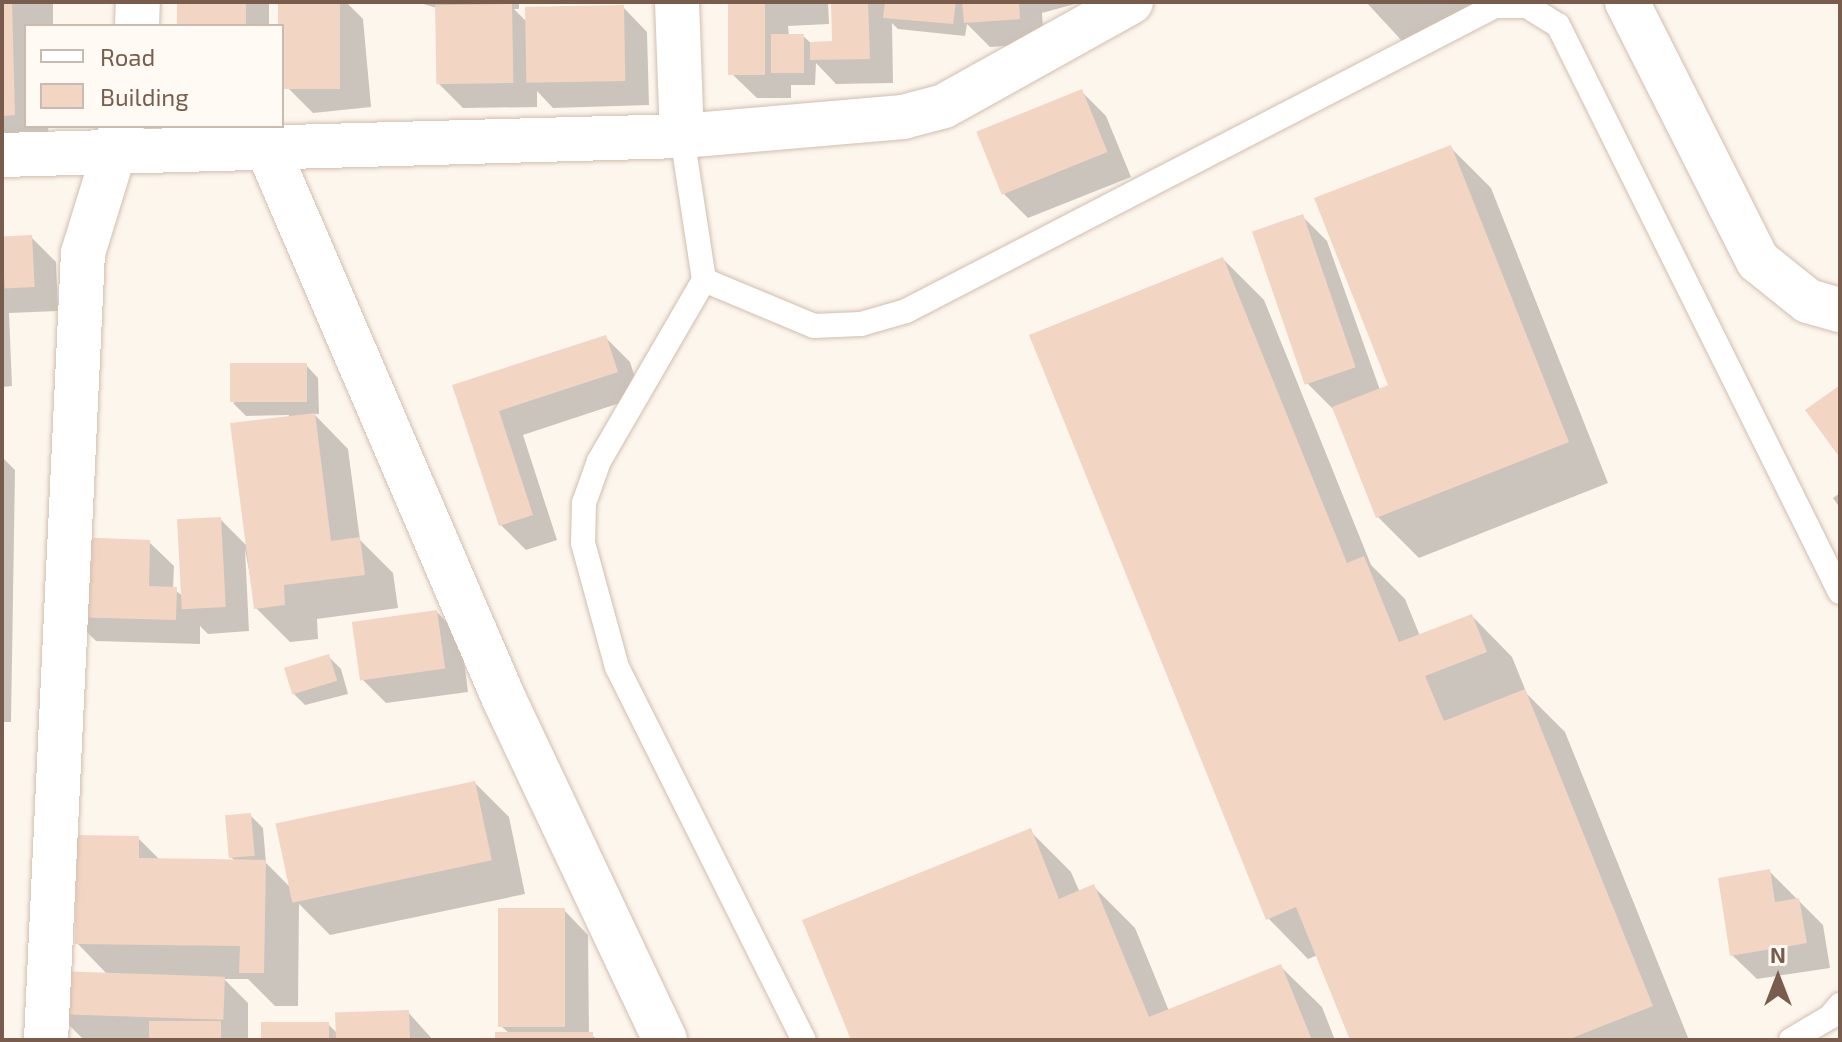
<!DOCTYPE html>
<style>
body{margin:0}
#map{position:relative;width:1842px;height:1042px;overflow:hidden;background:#fdf6ec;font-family:"Exo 2",sans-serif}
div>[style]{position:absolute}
.shadow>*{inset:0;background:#0003;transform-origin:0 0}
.building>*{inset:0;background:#f3d5c3;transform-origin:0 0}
.roads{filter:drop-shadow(0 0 2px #d1beb0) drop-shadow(0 0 2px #d1beb0)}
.service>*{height:24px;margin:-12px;padding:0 12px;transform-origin:12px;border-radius:12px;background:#fff}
.minor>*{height:44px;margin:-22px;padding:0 22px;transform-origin:22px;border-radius:22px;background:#fff}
span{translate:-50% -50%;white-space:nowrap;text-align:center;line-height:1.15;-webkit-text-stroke:6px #fffaf3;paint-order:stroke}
.frame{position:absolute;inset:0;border:4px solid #7a5c4d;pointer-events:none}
.legend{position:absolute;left:24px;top:24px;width:260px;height:104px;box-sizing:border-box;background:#fffaf3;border:2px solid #cabbb1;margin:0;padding:10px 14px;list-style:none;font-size:24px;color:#7a5c4d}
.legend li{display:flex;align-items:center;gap:16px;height:40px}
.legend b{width:40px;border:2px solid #cabbb1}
.north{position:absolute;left:1738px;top:938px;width:80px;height:80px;-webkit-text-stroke:6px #fffaf3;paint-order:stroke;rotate:0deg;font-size:22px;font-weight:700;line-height:32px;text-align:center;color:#7a5c4d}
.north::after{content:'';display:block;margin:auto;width:28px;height:36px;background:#7a5c4d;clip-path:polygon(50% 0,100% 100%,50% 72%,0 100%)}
</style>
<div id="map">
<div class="shadow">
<i style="clip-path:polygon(2px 2px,53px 2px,53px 26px,26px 26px,26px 126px,48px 126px,49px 149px,2px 150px)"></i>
<i style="left:179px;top:2px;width:90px;height:24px"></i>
<i style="clip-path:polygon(280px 2px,346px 2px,363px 19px,371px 107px,313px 113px,288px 88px)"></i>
<i style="clip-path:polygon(416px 2px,519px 2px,519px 9px,514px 9px,527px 22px,623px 7px,647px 32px,649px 105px,553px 108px,537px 91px,537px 107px,463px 108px,438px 83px,437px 8px)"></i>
<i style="clip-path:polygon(730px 2px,828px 2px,829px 24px,788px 26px,789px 36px,803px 36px,812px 44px,834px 43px,833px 2px,1082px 2px,1042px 13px,1044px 43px,990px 47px,967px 24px,965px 36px,898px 29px,892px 23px,893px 83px,836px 84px,816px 63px,815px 85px,791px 85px,791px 98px,757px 98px,732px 74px)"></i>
<i style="clip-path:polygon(1366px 2px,1482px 2px,1403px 42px)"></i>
<i style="clip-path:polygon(1081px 91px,1106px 116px,1131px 177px,1028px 218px,1003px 193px)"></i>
<i style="clip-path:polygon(1450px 147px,1491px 188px,1608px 483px,1419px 558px,1378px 517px,1333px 409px,1308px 384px,1302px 216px,1327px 241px,1380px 390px,1391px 386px)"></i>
<i style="clip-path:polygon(31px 237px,56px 262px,58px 311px,9px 313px,12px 386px,2px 387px,2px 238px)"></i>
<i style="clip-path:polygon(1223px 259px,1264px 300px,1371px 565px,1405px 599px,1420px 636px,1472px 616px,1512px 657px,1527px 694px,1565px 732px,1689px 1040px,1352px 1040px,1318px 955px,1308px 959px,1268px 918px)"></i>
<i style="clip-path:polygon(605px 337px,630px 362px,641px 396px,523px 435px,557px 540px,526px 550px,501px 525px,455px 386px)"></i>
<i style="clip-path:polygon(306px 365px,318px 378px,319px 414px,314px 414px,348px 449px,360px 540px,393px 573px,398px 608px,317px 619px,318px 639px,290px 642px,256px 608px,245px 549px,249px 631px,208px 634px,200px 626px,200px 644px,96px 641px,71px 616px,149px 542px,174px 566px,173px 589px,183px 596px,220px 519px,248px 547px,289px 415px,246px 416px,233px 403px)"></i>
<i style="clip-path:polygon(2px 457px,15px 470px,11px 722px,2px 722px)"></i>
<i style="clip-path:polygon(1840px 493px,1840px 508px,1833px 498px)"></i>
<i style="clip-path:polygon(437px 612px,461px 637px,468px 692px,386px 703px,361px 678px)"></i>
<i style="clip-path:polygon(328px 656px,341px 669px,348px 694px,305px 705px,293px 693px)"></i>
<i style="clip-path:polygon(475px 783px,509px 817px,525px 894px,330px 935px,299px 904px,298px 1006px,275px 1006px,248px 979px,224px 979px,248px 1003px,248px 1040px,82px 1038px,57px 1013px,108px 975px,77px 943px,138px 838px,160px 860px,235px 861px,231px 857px,250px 815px,263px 828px,266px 863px,293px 890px)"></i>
<i style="clip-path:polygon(1030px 831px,1071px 872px,1080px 893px,1094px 887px,1135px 928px,1169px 1011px,1281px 967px,1322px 1007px,1335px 1040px,853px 1040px)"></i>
<i style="clip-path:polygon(1769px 871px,1823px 925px,1830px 968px,1757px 979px,1732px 955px)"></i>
<i style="clip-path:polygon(564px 910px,588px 935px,589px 1034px,599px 1040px,498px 1040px,510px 1034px,501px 1026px)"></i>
<i style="clip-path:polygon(408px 1012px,433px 1040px,264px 1040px,328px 1024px,338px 1034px)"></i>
</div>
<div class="building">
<i style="clip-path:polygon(2px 2px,12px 2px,15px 115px,2px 116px)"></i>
<i style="left:177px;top:2px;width:69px;height:24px"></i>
<i style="left:278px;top:2px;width:62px;height:87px"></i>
<i style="left:728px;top:2px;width:37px;height:73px"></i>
<i style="clip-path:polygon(831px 2px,868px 2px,870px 59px,810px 60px,810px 42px,832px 41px)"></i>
<i style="clip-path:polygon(885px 2px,956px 2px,953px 24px,883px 18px)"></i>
<i style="clip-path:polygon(962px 2px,1019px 2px,1020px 19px,964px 23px)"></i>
<i style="left:512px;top:4px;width:79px;height:77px;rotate:89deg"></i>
<i style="left:624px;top:5px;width:76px;height:99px;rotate:89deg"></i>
<i style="left:771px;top:34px;width:33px;height:39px"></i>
<i style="left:1082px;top:89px;width:68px;height:114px;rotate:68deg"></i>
<i style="clip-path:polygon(1451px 145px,1569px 442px,1376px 518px,1332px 407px,1388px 385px,1314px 198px)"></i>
<i style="left:1303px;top:214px;width:162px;height:54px;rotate:71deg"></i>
<i style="left:32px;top:235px;width:52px;height:30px;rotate:87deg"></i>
<i style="clip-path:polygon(1223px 257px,1347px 563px,1364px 556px,1399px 642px,1472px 614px,1487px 652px,1425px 676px,1444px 721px,1525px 689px,1653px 1006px,1567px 1040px,1350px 1040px,1296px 907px,1266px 920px,1029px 335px)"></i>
<i style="clip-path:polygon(606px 335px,618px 372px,499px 411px,533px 515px,499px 526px,452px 385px)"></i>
<i style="left:307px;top:363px;width:39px;height:77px;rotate:90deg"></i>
<i style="clip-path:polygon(1840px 385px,1840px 458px,1805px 410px)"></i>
<i style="clip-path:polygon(315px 413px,331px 541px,360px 537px,365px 575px,284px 585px,285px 605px,254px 609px,230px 423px)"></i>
<i style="left:221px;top:517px;width:90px;height:44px;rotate:87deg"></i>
<i style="clip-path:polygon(72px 537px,150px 540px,149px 586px,177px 587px,176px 620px,69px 617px)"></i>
<i style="left:437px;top:610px;width:59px;height:86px;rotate:82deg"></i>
<i style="left:329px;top:654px;width:28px;height:47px;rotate:73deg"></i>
<i style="left:475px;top:781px;width:81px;height:204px;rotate:78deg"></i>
<i style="left:251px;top:813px;width:43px;height:26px;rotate:85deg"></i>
<i style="clip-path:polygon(1031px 828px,1059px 899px,1094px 884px,1149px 1017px,1281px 964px,1312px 1040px,851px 1040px,802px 920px)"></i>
<i style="clip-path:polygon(77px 835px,139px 836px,139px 858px,266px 860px,264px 973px,239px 973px,240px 946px,75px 944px)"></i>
<i style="clip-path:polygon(1770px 869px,1775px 902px,1799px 898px,1807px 943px,1730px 956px,1718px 878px)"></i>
<i style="left:498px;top:908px;width:67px;height:119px"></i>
<i style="left:57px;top:971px;width:168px;height:43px;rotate:2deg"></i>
<i style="left:409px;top:1010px;width:30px;height:74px;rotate:88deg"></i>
<i style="left:221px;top:1021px;width:19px;height:72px;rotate:90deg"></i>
<i style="left:329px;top:1022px;width:18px;height:68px;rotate:90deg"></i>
<i style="left:593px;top:1032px;width:8px;height:98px;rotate:90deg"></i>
</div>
<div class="roads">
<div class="service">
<i style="left:682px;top:136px;width:146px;rotate:81.3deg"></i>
<i style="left:704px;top:280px;width:209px;rotate:120.1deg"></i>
<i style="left:599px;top:461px;width:45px;rotate:109.7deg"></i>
<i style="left:584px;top:503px;width:40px;rotate:91.4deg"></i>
<i style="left:583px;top:543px;width:129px;rotate:74.7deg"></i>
<i style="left:617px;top:667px;width:417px;rotate:63.4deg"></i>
<i style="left:704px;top:280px;width:119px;rotate:22.7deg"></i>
<i style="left:814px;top:326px;width:47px;rotate:-2.4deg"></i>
<i style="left:861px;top:324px;width:47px;rotate:-16.1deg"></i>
<i style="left:906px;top:311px;width:663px;rotate:-27.38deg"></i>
<i style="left:1495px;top:6px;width:32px"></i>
<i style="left:1527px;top:6px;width:36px;rotate:32deg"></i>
<i style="left:1558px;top:25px;width:633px;rotate:63.56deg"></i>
<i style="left:1791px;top:1040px;width:45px;rotate:-30.5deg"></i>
<i style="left:1830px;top:1017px;width:16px;rotate:-50deg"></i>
</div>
<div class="minor">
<i style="left:677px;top:2px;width:134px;rotate:87.9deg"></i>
<i style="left:1627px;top:2px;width:290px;rotate:63.2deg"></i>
<i style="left:1758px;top:261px;width:64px;rotate:38.7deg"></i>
<i style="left:1808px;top:301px;width:33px;rotate:16deg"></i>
<i style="left:137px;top:26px;width:24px;rotate:-88deg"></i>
<i style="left:266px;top:145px;width:603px;rotate:66.75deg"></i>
<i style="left:504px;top:699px;width:377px;rotate:64.7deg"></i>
<i style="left:2px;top:155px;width:680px;rotate:-1.6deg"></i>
<i style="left:682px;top:136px;width:222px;rotate:-4.9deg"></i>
<i style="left:903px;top:117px;width:42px;rotate:-15deg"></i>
<i style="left:944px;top:106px;width:214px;rotate:-29.1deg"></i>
<i style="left:46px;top:1040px;width:788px;rotate:-87.31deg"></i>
<i style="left:83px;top:253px;width:133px;rotate:-72.9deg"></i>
</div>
</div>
<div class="frame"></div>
<ul class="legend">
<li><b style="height:10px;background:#fff"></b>Road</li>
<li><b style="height:22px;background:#f3d5c3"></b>Building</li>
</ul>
<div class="north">N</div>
</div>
